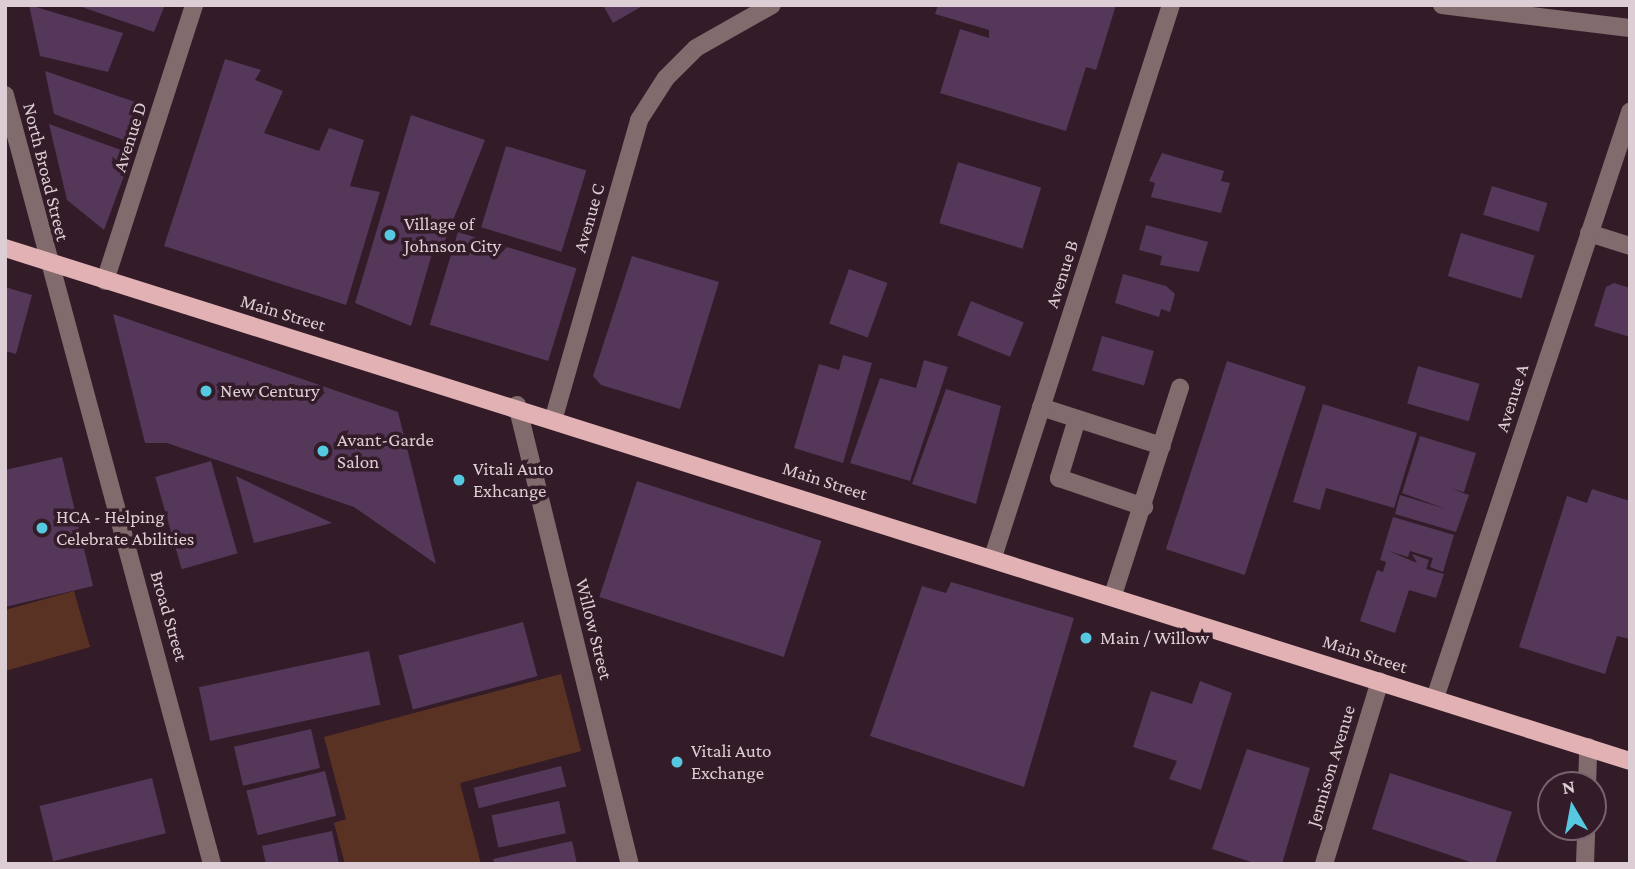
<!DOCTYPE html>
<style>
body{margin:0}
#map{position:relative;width:1635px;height:869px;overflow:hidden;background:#331c28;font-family:"Crimson Pro",serif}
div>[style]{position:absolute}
.green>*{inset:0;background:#593223}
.building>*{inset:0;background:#543759;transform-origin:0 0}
.minor>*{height:18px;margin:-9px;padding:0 9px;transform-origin:9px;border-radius:9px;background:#826b6c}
.major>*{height:18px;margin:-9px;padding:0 9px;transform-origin:9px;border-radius:9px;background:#e1b1b4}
.dots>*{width:19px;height:19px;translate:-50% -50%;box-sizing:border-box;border:4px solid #331c28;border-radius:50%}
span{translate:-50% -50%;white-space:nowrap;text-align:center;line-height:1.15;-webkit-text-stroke:7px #331c28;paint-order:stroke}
.street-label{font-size:19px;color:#ddced5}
.poi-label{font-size:19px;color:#ddced5}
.left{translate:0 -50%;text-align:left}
.frame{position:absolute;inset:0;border:7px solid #ddced5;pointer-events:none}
.north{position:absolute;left:1537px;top:771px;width:70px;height:70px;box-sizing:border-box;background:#331c28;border:2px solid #77636d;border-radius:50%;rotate:350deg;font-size:19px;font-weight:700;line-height:28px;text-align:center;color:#ddced5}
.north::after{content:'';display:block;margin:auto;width:24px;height:32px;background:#56c9e1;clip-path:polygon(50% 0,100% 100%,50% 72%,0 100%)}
</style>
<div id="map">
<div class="green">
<i style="clip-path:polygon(74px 591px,90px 647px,5px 671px,5px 610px)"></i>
<i style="clip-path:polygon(561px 674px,581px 751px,460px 783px,481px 864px,345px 864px,334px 823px,346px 819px,324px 737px)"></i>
</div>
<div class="building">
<i style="clip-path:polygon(29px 5px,123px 33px,108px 72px,40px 56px)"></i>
<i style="clip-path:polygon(76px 5px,165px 5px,154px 32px)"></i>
<i style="clip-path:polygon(603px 5px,644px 5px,613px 23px)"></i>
<i style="clip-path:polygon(938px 5px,1116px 5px,1096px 70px,1086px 67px,1066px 131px,940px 93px,960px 29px,989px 38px,989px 30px,935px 14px)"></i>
<i style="clip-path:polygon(225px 59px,261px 70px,255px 80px,283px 91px,264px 133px,319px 151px,329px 128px,364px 140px,350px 186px,380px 192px,346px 305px,164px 246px)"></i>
<i style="clip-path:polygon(45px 71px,141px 104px,129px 142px,54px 114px)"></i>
<i style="clip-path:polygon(411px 115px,485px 140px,442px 248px,434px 247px,411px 326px,355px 303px)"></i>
<i style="clip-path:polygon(49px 124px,132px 154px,104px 230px,67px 200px)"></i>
<i style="left:506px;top:146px;width:84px;height:85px;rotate:17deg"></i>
<i style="clip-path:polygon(1162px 153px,1224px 171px,1221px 181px,1230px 183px,1221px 213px,1151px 197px,1155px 183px,1149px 181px)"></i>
<i style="left:958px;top:162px;width:87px;height:64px;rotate:17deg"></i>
<i style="left:1492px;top:186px;width:58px;height:30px;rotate:17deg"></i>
<i style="clip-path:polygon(1146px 225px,1208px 242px,1199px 272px,1160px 265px,1162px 256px,1139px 250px)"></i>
<i style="left:458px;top:232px;width:124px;height:97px;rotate:17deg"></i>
<i style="left:1461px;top:233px;width:77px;height:45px;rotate:17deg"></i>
<i style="clip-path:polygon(632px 256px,719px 282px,680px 409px,601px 385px,593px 376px)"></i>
<i style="left:849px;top:269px;width:41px;height:58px;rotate:20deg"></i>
<i style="clip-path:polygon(1123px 274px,1166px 286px,1175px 294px,1170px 312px,1161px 309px,1159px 317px,1115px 303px)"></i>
<i style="clip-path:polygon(1614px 283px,1630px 288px,1630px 337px,1594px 326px,1606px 287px)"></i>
<i style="clip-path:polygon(5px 287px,32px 295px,16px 354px,5px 351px)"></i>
<i style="left:971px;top:301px;width:57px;height:37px;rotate:22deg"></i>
<i style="clip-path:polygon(113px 314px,398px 412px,436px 564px,354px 507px,167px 443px,145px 443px)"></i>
<i style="left:1102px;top:336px;width:54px;height:36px;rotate:16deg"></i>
<i style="clip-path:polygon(843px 355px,872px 363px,843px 463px,794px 448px,819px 364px,839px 370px)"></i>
<i style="clip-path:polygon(924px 360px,948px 367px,910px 481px,850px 463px,880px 378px,916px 388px)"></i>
<i style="left:1227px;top:361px;width:83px;height:198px;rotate:18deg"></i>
<i style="left:1418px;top:366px;width:64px;height:39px;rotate:16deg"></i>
<i style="clip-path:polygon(946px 389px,1001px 406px,976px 504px,912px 484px)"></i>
<i style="clip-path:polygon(1323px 404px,1417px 433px,1394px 508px,1326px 488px,1320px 510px,1293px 502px)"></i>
<i style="clip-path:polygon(1420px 436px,1476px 453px,1464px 492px,1452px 489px,1469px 495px,1456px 532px,1395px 514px,1400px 495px,1446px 509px,1402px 493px)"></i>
<i style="clip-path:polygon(62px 457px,93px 586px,5px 607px,5px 470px)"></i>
<i style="left:211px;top:461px;width:96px;height:58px;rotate:74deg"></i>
<i style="clip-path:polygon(236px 476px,332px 523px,254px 543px)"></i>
<i style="left:637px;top:481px;width:194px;height:122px;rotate:18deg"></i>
<i style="clip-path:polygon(1592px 489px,1630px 501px,1630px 639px,1617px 636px,1605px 674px,1519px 647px,1567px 496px,1587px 503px)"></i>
<i style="clip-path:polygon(1393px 517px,1454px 535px,1443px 572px,1430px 567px,1433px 558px,1410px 551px,1408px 557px,1389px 551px,1417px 563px,1412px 554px,1429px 560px,1426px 569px,1444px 574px,1436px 598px,1409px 590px,1395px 633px,1360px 621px,1377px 570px,1383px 572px,1386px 562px,1380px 560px)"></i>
<i style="clip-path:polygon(951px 582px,1074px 618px,1024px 787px,870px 736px,922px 586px,946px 593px)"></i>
<i style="left:523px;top:622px;width:56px;height:129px;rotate:75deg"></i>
<i style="left:369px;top:651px;width:55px;height:174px;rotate:78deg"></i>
<i style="clip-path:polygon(1200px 681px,1232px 693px,1201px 790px,1169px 779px,1177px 761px,1133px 747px,1151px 691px,1192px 704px)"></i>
<i style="left:311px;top:729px;width:40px;height:79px;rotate:77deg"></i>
<i style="clip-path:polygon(1247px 749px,1310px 768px,1282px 864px,1257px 864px,1212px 849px)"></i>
<i style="left:561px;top:766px;width:21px;height:90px;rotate:76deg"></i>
<i style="left:325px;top:771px;width:46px;height:81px;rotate:76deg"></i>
<i style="clip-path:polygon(1390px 773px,1512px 812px,1495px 864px,1476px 864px,1372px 829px)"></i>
<i style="left:152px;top:778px;width:57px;height:116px;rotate:76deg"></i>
<i style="left:559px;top:801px;width:33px;height:69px;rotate:78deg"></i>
<i style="clip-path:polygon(332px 831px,339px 864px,266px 864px,262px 846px)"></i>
<i style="clip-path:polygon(572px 841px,577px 864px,495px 864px,493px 859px)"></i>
</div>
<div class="minor">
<i style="left:1442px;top:5px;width:189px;rotate:7deg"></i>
<i style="left:5px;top:95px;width:796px;rotate:74.93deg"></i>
<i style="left:1589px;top:233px;width:43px;rotate:17.6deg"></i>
<i style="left:105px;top:281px;width:290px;rotate:-72.1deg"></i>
<i style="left:517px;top:405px;width:473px;rotate:76.2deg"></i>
<i style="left:1041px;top:407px;width:127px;rotate:17.9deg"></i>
<i style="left:554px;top:417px;width:309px;rotate:-74deg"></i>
<i style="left:639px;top:120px;width:50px;rotate:-57.3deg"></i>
<i style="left:666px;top:78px;width:42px;rotate:-45deg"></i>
<i style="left:696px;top:48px;width:87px;rotate:-29.5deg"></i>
<i style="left:1077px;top:419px;width:62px;rotate:107deg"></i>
<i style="left:1059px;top:478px;width:90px;rotate:18.8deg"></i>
<i style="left:993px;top:557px;width:580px;rotate:-72.13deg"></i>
<i style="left:1113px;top:595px;width:218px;rotate:-72.1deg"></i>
<i style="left:1435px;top:698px;width:618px;rotate:-71.59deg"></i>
<i style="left:1587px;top:785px;width:38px;rotate:-88deg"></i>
<i style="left:1324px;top:864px;width:191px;rotate:-73deg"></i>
<i style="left:1585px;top:864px;width:37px;rotate:-88deg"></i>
</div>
<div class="major">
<i style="left:5px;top:248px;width:1704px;rotate:17.52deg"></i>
</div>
<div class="dots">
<i style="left:390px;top:235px;background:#56c9e1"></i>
<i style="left:206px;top:391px;background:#56c9e1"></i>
<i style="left:323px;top:451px;background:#56c9e1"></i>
<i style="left:459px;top:480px;background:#56c9e1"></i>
<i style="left:42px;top:528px;background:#56c9e1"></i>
<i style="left:1086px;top:638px;background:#56c9e1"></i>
<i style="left:677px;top:762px;background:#56c9e1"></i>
</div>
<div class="street-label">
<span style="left:130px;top:137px;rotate:-72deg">Avenue D</span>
<span style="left:46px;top:172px;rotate:76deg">North Broad Street</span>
<span style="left:589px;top:218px;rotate:-74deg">Avenue C</span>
<span style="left:1062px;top:274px;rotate:-72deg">Avenue B</span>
<span style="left:283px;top:313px;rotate:17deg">Main Street</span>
<span style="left:1512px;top:398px;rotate:-72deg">Avenue A</span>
<span style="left:825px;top:481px;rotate:18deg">Main Street</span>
<span style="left:169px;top:616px;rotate:74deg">Broad Street</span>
<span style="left:594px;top:629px;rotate:76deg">Willow Street</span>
<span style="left:1365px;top:654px;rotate:18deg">Main Street</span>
<span style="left:1331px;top:766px;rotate:-73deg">Jennison Avenue</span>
</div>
<div class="poi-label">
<span class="left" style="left:404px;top:235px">Village of<br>Johnson City</span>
<span class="left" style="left:220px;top:391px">New Century</span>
<span class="left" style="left:337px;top:451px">Avant-Garde<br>Salon</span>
<span class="left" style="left:473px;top:480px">Vitali Auto<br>Exhcange</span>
<span class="left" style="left:56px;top:528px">HCA - Helping<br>Celebrate Abilities</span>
<span class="left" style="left:1100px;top:638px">Main / Willow</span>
<span class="left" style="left:691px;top:762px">Vitali Auto<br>Exchange</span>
</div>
<div class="frame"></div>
<div class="north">N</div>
</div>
